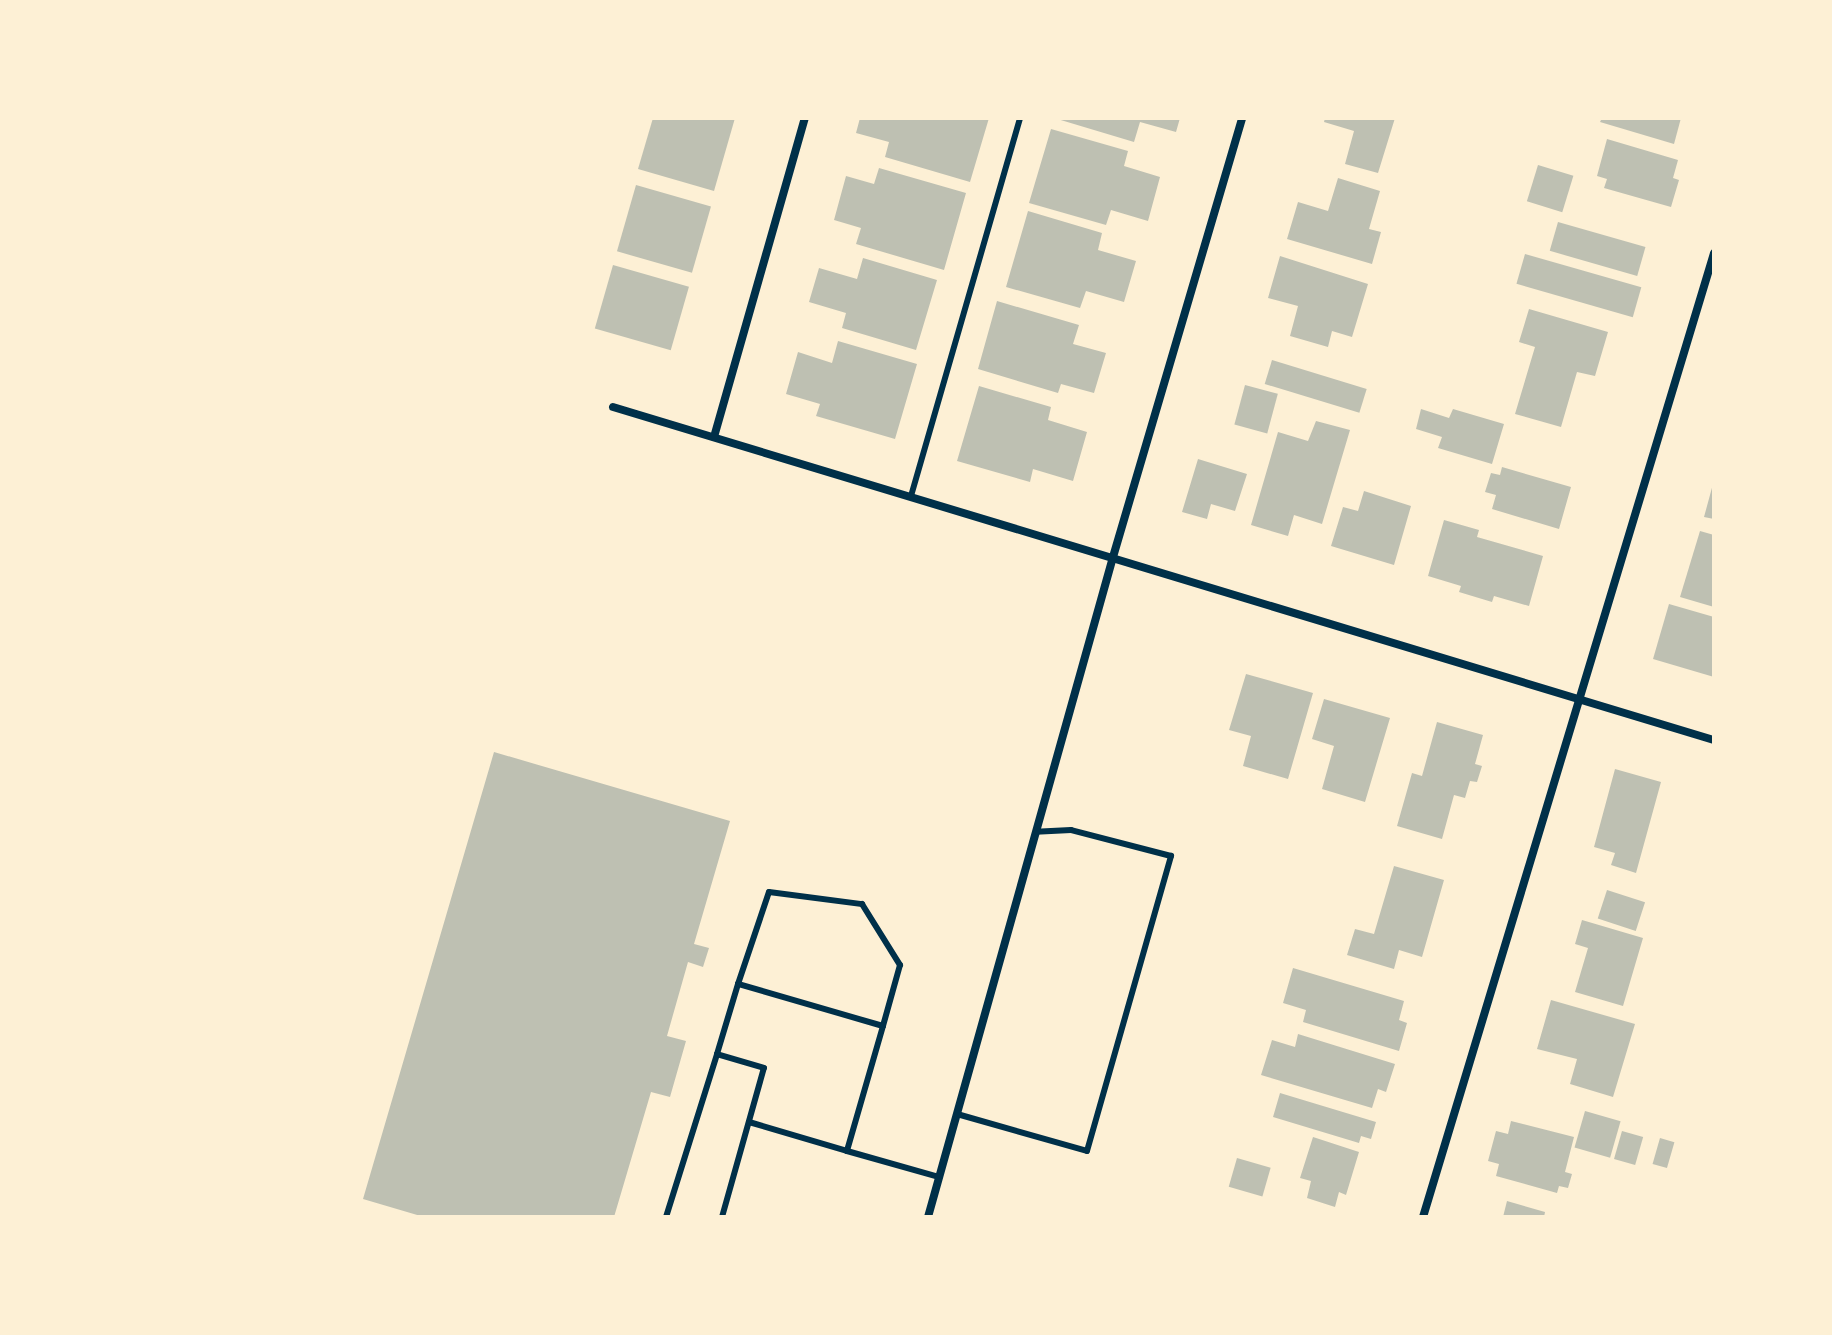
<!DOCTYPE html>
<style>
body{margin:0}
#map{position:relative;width:1832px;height:1335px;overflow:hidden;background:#fdf0d5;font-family:Montserrat,sans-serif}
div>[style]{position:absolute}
.building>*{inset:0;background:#bec0b2;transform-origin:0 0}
.service>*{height:6px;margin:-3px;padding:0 3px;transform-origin:3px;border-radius:3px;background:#003049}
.minor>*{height:8px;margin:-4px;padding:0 4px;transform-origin:4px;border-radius:4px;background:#003049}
span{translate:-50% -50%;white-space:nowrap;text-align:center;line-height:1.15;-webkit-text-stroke:8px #fdf0d5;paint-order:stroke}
.frame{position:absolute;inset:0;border:120px solid #fdf0d5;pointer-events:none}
</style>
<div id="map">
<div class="building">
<i style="clip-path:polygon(653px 118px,735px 118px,714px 191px,638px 169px)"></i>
<i style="clip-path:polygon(860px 118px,989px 118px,970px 182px,885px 157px,889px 142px,856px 133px)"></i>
<i style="clip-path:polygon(1054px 118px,1180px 118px,1176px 132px,1140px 122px,1134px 142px)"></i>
<i style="clip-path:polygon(1325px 118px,1395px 118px,1378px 173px,1345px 164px,1354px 131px,1324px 122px)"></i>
<i style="clip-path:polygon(1602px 118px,1681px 118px,1674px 144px,1600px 122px)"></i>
<i style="clip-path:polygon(1051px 129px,1128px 151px,1124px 166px,1160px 177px,1148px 221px,1111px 210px,1106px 225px,1029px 203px)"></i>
<i style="clip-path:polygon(1607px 139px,1678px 160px,1673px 178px,1679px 180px,1671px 207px,1604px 188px,1607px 179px,1597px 176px)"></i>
<i style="left:1538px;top:165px;width:37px;height:38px;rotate:17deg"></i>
<i style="clip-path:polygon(879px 168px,966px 193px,944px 270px,856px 244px,861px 228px,834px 220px,846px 176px,874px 184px)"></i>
<i style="clip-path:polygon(1338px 178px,1380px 191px,1369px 229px,1381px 232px,1372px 264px,1287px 239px,1298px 202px,1328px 211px)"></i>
<i style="left:636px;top:185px;width:78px;height:69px;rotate:16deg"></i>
<i style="clip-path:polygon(1028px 211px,1102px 233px,1098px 250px,1136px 261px,1124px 302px,1086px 291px,1080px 308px,1006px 287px)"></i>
<i style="left:1558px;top:222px;width:91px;height:30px;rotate:16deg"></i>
<i style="left:1525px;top:254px;width:121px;height:31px;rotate:16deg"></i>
<i style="clip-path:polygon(1280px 256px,1368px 284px,1352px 337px,1332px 331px,1328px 347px,1290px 336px,1298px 306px,1268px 298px)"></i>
<i style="clip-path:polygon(863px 258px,937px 280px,916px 350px,842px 328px,846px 313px,809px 302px,819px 268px,857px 279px)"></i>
<i style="left:613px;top:265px;width:79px;height:66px;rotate:16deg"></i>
<i style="clip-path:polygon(997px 301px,1079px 325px,1073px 344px,1106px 353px,1094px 393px,1061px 384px,1058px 393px,978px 369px)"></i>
<i style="clip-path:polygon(1529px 309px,1608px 332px,1595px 376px,1577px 372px,1561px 427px,1515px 414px,1535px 347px,1519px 342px)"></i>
<i style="clip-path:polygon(838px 341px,917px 364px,895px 439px,816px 416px,820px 404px,786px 394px,798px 352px,832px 363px)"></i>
<i style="left:1272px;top:360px;width:99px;height:25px;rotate:17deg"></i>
<i style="left:1245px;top:385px;width:34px;height:41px;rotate:15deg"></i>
<i style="clip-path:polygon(979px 386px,1051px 407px,1048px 420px,1087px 432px,1073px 481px,1033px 469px,1030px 482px,957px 461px)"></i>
<i style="clip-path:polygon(1421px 409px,1449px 418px,1453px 409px,1504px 424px,1492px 464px,1438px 448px,1442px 437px,1416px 429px)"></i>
<i style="clip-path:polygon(1316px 421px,1350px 430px,1322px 524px,1294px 515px,1288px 536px,1251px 525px,1278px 432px,1308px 441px)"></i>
<i style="clip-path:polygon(1198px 459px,1247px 474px,1235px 511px,1211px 504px,1207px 519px,1182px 512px)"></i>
<i style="clip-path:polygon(1502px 467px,1571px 487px,1559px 529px,1492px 509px,1496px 495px,1485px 492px,1491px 473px,1500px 475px)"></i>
<i style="clip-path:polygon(1713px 484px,1714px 484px,1714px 519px,1704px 517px)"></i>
<i style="clip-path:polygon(1364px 491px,1411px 506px,1394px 565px,1331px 546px,1343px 507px,1358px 511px)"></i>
<i style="clip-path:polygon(1444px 520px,1479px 530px,1477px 537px,1543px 556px,1529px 606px,1494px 596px,1492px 602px,1459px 592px,1461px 586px,1428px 576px)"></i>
<i style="clip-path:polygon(1700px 531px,1714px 535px,1714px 607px,1680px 597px)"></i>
<i style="clip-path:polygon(1669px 604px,1714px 617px,1714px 677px,1653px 659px)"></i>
<i style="clip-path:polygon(1246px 674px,1313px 693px,1288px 779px,1243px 766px,1251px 736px,1229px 730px)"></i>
<i style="clip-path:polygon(1324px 699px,1390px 718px,1365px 802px,1322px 789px,1334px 746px,1312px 739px)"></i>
<i style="clip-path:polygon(1437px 722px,1483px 735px,1475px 764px,1482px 766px,1477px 782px,1470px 781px,1465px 798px,1454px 795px,1442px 839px,1397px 826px,1412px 773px,1422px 776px)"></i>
<i style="clip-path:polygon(494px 752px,730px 821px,694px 944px,709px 948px,703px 967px,688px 962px,667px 1036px,686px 1041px,670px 1097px,651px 1092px,614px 1217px,424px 1217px,363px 1199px)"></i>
<i style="clip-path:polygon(1615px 769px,1661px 782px,1636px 873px,1611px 865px,1615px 853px,1594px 847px)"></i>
<i style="clip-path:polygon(1394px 866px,1444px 880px,1422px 957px,1399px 950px,1394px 969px,1347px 955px,1355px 929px,1374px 934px)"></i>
<i style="left:1607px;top:890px;width:40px;height:30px;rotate:18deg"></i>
<i style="clip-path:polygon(1582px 920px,1643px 938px,1623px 1006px,1575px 992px,1588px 948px,1575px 944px)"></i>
<i style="clip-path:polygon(1293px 968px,1404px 1001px,1399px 1020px,1407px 1023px,1399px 1051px,1303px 1022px,1306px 1010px,1283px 1003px)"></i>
<i style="clip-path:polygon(1551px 1000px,1635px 1024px,1613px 1097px,1570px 1084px,1577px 1059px,1537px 1049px)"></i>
<i style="clip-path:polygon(1298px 1034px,1395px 1064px,1386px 1092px,1378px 1089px,1372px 1108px,1261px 1075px,1272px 1040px,1295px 1047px)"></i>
<i style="clip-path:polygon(1280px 1093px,1376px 1122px,1371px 1139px,1361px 1136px,1359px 1143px,1273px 1117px)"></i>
<i style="left:1585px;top:1111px;width:37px;height:38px;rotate:16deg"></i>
<i style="clip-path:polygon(1511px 1121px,1574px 1137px,1565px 1172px,1572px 1174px,1568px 1188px,1559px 1186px,1557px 1193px,1496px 1176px,1499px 1164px,1488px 1161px,1496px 1131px,1508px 1134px)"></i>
<i style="left:1622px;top:1131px;width:22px;height:29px;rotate:16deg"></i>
<i style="clip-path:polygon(1313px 1137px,1359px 1152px,1346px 1195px,1339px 1192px,1335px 1207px,1307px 1198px,1311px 1181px,1300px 1178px)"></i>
<i style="left:1660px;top:1138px;width:15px;height:27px;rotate:16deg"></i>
<i style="left:1237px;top:1158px;width:35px;height:30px;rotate:16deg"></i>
<i style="clip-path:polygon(1507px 1201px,1545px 1212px,1544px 1217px,1503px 1217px)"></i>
</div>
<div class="service">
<i style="left:911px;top:496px;width:393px;rotate:-73.9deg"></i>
<i style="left:883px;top:1026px;width:151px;rotate:-163.8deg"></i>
<i style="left:738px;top:984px;width:97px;rotate:-71.4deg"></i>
<i style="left:769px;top:892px;width:94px;rotate:7.4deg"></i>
<i style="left:862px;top:904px;width:72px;rotate:58.1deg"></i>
<i style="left:900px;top:965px;width:63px;rotate:105.6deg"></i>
<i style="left:883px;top:1026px;width:130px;rotate:106.1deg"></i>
<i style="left:847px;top:1151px;width:96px;rotate:15.8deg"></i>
<i style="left:957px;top:1114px;width:135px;rotate:15.9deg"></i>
<i style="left:1087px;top:1151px;width:307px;rotate:-74.1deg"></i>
<i style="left:1171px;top:856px;width:103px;rotate:-165.4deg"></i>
<i style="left:1071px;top:830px;width:35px;rotate:177deg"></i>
<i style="left:749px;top:1122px;width:102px;rotate:16.5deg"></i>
<i style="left:666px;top:1217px;width:171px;rotate:-72.6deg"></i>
<i style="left:722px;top:1217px;width:155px;rotate:-74.3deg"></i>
<i style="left:764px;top:1068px;width:49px;rotate:-163.4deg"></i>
<i style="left:717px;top:1054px;width:73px;rotate:-73.3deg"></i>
</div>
<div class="minor">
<i style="left:613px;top:407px;width:1150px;rotate:16.83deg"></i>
<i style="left:714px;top:437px;width:332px;rotate:-74.1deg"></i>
<i style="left:928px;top:1217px;width:685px;rotate:-74.34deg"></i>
<i style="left:1113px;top:557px;width:458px;rotate:-73.6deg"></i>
<i style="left:1423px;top:1217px;width:1007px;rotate:-73.2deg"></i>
</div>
<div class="frame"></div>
</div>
